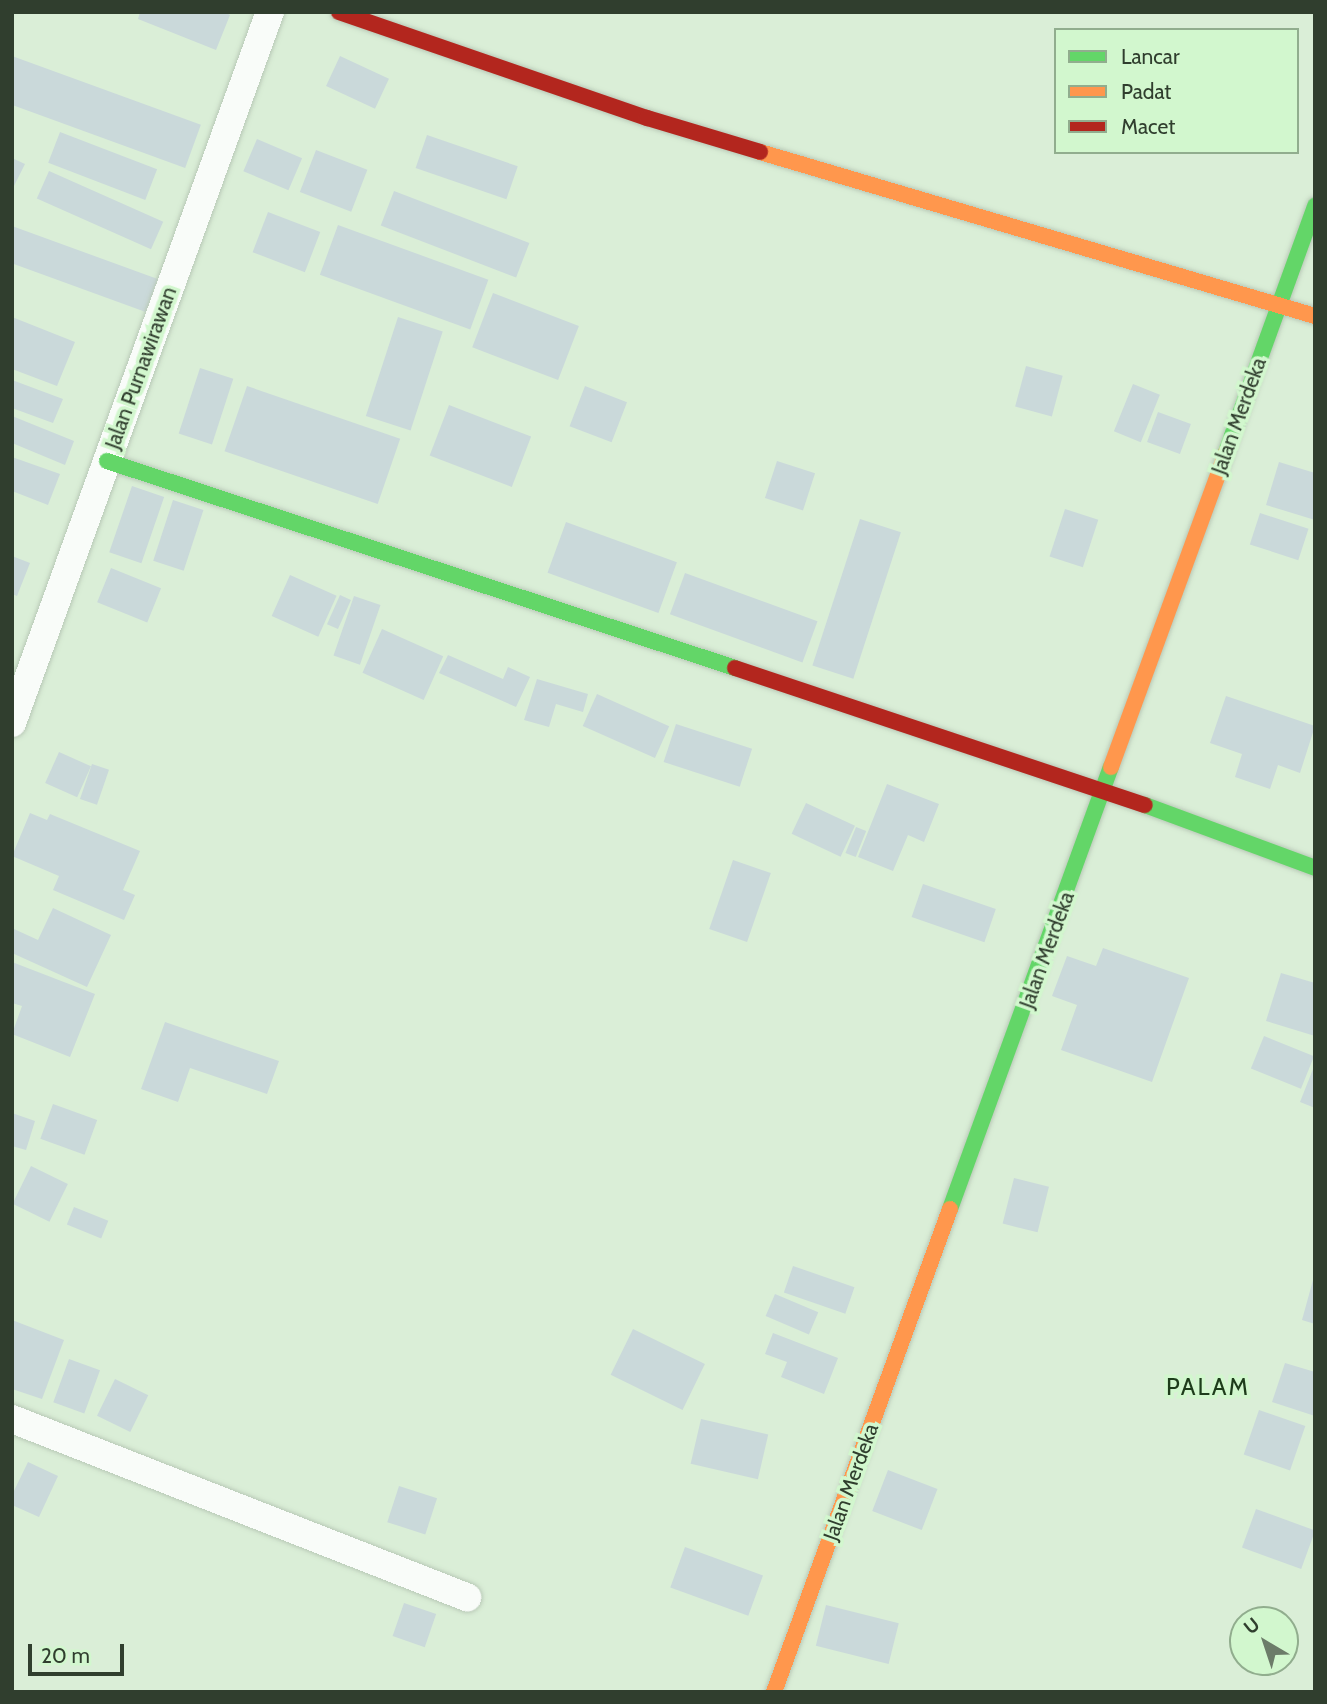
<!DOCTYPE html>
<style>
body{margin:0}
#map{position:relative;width:1327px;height:1704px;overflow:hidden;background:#daeed7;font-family:Cabin,sans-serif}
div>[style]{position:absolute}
.building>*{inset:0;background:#cad9da;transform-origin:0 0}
.roads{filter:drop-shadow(0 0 2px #b9c9b7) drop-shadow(0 0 2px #b9c9b7)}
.street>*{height:28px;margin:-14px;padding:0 14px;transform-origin:14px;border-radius:14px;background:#f9fcf9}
.fast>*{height:16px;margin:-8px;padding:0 8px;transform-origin:8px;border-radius:8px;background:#63d668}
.slow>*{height:16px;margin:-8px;padding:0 8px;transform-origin:8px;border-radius:8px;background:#ff974d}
.jam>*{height:16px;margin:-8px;padding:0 8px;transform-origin:8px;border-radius:8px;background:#b3261e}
span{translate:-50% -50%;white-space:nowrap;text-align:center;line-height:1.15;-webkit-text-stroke:7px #d2f7ce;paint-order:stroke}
.street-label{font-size:21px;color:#303e2e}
.quarter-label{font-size:24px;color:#1e3c1b;letter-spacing:2px}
.frame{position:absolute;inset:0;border:14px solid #303e2e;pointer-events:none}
.legend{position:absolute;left:1054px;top:28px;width:245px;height:126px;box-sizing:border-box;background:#d2f7ce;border:2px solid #91ad8e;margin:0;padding:9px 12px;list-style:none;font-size:21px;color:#303e2e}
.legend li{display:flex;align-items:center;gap:14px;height:35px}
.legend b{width:35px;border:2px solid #91ad8e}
.north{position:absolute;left:1229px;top:1606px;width:70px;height:70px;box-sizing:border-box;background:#d2f7ce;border:2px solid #91ad8e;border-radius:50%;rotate:321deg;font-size:19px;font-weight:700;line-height:28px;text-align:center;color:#303e2e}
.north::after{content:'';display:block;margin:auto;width:24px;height:32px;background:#6c7c69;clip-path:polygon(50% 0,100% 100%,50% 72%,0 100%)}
.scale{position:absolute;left:28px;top:1644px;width:96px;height:32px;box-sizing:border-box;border:4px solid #303e2e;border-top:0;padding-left:9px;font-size:21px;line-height:24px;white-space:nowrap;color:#303e2e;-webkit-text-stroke:5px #d2f7ce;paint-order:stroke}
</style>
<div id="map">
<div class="building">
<i style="clip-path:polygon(140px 12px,224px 12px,230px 15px,216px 50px,138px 19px)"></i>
<i style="left:12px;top:56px;width:201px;height:46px;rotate:20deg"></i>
<i style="left:340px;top:56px;width:54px;height:33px;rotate:25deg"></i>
<i style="left:60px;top:132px;width:104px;height:33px;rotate:21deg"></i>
<i style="left:427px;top:135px;width:96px;height:35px;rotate:19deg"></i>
<i style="left:257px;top:139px;width:49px;height:35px;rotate:23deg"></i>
<i style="left:316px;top:150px;width:55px;height:45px;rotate:21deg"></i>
<i style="clip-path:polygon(12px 158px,25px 164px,12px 190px)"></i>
<i style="left:49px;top:171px;width:125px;height:30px;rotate:24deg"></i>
<i style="left:394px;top:191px;width:145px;height:37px;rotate:21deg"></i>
<i style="left:268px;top:212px;width:56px;height:43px;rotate:21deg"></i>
<i style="left:338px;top:225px;width:160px;height:53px;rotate:20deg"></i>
<i style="left:12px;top:226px;width:155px;height:35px;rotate:20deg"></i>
<i style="left:493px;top:293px;width:92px;height:58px;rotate:21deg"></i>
<i style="clip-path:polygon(12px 317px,75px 342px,57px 386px,12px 369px)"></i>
<i style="left:398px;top:317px;width:47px;height:104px;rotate:18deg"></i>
<i style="left:1026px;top:366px;width:38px;height:42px;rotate:15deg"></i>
<i style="left:200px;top:368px;width:35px;height:69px;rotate:18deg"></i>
<i style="clip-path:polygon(12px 380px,63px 399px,53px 423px,12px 408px)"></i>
<i style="left:1133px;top:384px;width:29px;height:51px;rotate:22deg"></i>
<i style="left:247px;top:386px;width:162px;height:69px;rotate:19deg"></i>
<i style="left:585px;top:386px;width:45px;height:43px;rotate:21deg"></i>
<i style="left:449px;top:405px;width:88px;height:54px;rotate:21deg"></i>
<i style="left:1158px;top:412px;width:35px;height:32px;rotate:20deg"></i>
<i style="clip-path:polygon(12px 416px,74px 441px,65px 465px,12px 443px)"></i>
<i style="clip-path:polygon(12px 457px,60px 474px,48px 505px,12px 491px)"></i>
<i style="left:777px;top:461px;width:40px;height:39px;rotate:18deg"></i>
<i style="clip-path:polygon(1279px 462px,1315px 473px,1315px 520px,1266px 505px)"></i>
<i style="left:132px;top:486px;width:34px;height:70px;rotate:19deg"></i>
<i style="left:173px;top:500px;width:32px;height:64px;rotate:18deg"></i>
<i style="left:1065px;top:509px;width:35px;height:50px;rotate:18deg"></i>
<i style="left:1260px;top:513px;width:51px;height:33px;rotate:18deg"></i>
<i style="left:860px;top:519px;width:43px;height:154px;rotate:18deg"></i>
<i style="left:566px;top:522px;width:118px;height:54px;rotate:20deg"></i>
<i style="clip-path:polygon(12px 556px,30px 563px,17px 596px,12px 594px)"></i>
<i style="left:111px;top:568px;width:54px;height:37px;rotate:22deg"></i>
<i style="left:685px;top:573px;width:141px;height:44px;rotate:20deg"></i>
<i style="left:290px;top:575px;width:51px;height:45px;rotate:24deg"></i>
<i style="left:340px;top:595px;width:12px;height:32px;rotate:24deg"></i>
<i style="left:354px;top:596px;width:28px;height:63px;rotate:19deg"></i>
<i style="left:382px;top:629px;width:67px;height:48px;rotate:24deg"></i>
<i style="clip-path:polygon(448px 655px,503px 679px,508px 667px,530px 677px,516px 707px,439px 673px)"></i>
<i style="clip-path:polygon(537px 679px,588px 694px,583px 712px,556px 704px,549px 727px,524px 720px)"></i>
<i style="left:597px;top:694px;width:79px;height:35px;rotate:24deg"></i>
<i style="clip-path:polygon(1226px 696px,1315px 726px,1300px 773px,1278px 765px,1270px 789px,1235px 777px,1242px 754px,1210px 743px)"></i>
<i style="left:676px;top:724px;width:80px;height:40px;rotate:18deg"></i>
<i style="left:59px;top:752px;width:35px;height:34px;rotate:24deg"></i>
<i style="left:92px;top:764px;width:18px;height:37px;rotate:19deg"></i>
<i style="clip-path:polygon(887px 784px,939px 804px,924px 842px,908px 835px,893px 871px,858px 857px)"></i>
<i style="left:806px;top:803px;width:54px;height:34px;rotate:25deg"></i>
<i style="clip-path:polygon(30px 813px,47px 820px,50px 814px,140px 851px,123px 890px,135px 895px,124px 920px,53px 890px,59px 876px,12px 856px)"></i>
<i style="left:856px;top:827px;width:11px;height:28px;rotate:22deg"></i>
<i style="left:733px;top:860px;width:40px;height:73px;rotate:19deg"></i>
<i style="left:923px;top:884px;width:77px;height:35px;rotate:19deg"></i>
<i style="clip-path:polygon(53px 908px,111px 935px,87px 987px,12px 953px,14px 929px,38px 940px)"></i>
<i style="clip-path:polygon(1103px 948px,1189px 978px,1152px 1082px,1061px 1050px,1077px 1005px,1052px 996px,1067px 956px,1096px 966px)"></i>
<i style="clip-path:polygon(12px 962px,95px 994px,70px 1057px,12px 1034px,22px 1006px,12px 1003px)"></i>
<i style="clip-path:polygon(1281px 973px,1315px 983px,1315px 1036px,1266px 1021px)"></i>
<i style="clip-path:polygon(165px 1022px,279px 1061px,267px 1094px,190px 1068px,178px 1102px,141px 1089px)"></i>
<i style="left:1264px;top:1036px;width:54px;height:35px;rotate:22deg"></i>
<i style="clip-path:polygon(1315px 1064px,1315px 1108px,1300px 1102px)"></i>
<i style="left:53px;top:1104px;width:47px;height:37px;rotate:20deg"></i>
<i style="clip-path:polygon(12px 1113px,35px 1121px,26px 1150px,12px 1146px)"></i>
<i style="left:31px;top:1166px;width:41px;height:42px;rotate:26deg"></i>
<i style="left:1014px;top:1178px;width:36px;height:47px;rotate:14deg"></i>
<i style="left:74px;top:1207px;width:37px;height:19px;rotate:22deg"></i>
<i style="left:793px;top:1266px;width:65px;height:28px;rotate:19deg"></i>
<i style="clip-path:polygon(1313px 1280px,1315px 1280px,1315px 1324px,1302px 1320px)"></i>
<i style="left:775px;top:1294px;width:47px;height:24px;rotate:23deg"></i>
<i style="clip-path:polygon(12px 1320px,64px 1340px,42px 1399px,12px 1389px)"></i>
<i style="left:633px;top:1329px;width:80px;height:51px;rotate:26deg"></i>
<i style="clip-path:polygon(773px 1333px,838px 1358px,824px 1394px,781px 1377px,787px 1362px,765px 1354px)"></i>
<i style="left:69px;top:1359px;width:33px;height:46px;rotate:20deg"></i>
<i style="clip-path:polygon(1285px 1363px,1315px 1372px,1315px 1416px,1272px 1402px)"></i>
<i style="left:115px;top:1379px;width:37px;height:41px;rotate:26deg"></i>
<i style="left:1259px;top:1410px;width:49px;height:47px;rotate:19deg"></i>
<i style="left:701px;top:1419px;width:69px;height:46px;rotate:13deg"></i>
<i style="clip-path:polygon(28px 1462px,58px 1476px,39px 1517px,12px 1505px,12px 1495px)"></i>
<i style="left:888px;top:1470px;width:53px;height:44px;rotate:21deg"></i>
<i style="left:399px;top:1486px;width:40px;height:38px;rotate:18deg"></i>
<i style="left:1256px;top:1509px;width:63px;height:41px;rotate:20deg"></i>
<i style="left:685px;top:1547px;width:83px;height:43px;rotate:20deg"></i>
<i style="left:404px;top:1603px;width:34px;height:35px;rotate:19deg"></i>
<i style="left:826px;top:1605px;width:75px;height:42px;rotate:14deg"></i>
</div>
<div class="roads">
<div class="street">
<i style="left:12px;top:723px;width:756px;rotate:-70.06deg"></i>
<i style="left:12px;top:1419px;width:489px;rotate:21.4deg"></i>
</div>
<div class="fast">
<i style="left:1226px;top:452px;width:262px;rotate:-70.1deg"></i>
<i style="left:107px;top:461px;width:661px;rotate:18.24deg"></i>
<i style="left:1145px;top:805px;width:181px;rotate:20.3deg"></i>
<i style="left:950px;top:1209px;width:470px;rotate:-70deg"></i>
</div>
<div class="slow">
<i style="left:760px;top:152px;width:579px;rotate:16.46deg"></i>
<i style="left:1111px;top:767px;width:335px;rotate:-69.9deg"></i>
<i style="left:774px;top:1692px;width:514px;rotate:-69.98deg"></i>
</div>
<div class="jam">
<i style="left:339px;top:12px;width:326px;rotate:19deg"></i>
<i style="left:647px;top:118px;width:118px;rotate:16.7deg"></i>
<i style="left:735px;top:668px;width:432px;rotate:18.5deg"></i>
</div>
</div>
<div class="street-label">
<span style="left:141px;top:368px;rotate:-70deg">Jalan Purnawirawan</span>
<span style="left:1239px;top:416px;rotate:-70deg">Jalan Merdeka</span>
<span style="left:1047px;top:950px;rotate:-70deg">Jalan Merdeka</span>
<span style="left:851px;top:1482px;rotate:-70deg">Jalan Merdeka</span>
</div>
<div class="quarter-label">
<span style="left:1208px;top:1387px">PALAM</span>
</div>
<div class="frame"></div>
<ul class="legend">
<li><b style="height:9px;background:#63d668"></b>Lancar</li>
<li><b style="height:9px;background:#ff974d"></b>Padat</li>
<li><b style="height:9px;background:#b3261e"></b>Macet</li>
</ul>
<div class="north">U</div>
<div class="scale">20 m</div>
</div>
